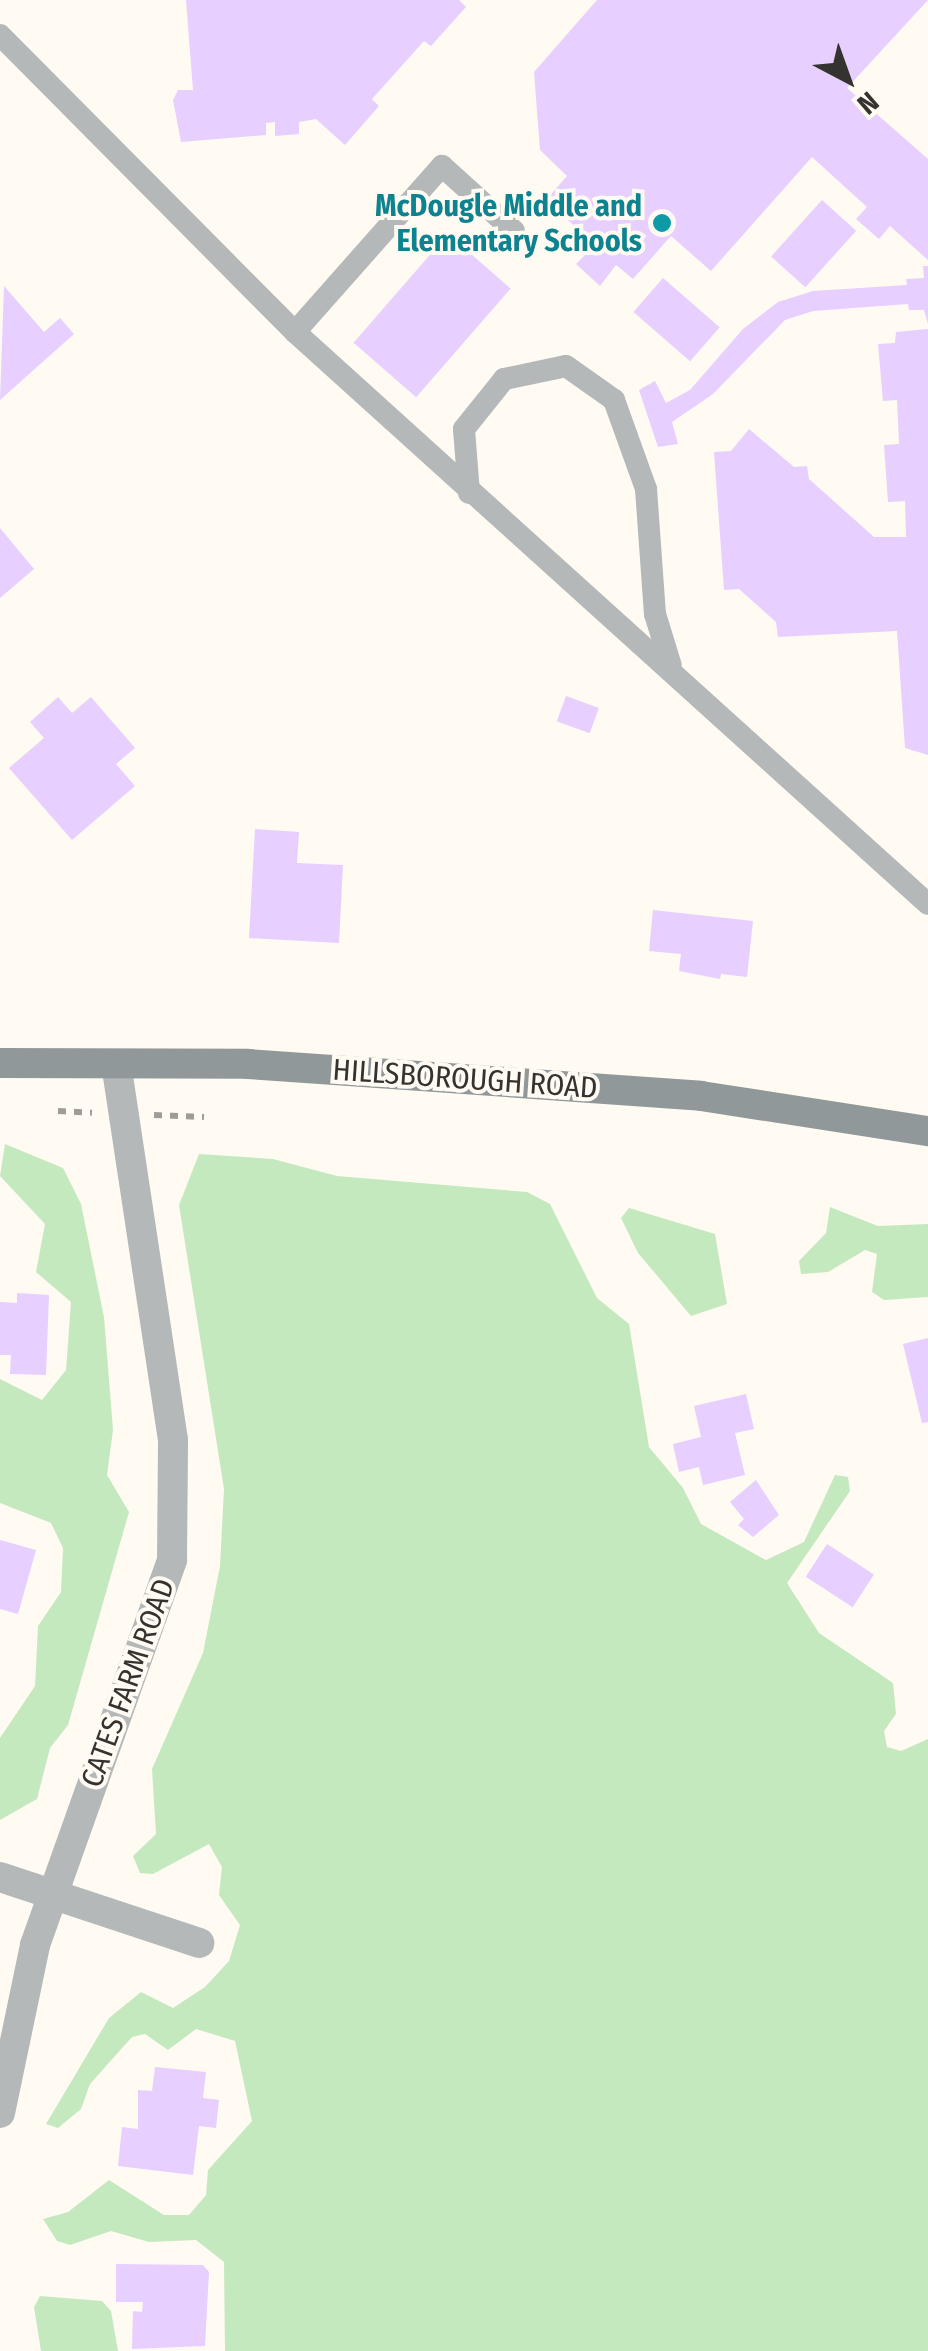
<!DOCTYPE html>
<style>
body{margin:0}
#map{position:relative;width:928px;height:2351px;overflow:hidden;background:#fffaf2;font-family:"Fira Sans Condensed",sans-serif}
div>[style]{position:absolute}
.green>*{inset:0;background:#c5e9be}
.building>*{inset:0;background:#e7cfff;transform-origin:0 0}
.path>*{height:6px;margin-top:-3px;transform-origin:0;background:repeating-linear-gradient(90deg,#9f9b96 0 8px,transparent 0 16px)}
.lane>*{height:22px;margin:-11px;padding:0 11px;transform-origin:11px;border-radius:11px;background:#b4b8b9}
.street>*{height:30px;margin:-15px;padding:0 15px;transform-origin:15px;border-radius:15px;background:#b4b8b9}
.secondary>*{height:30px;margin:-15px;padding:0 15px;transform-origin:15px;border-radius:15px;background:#919899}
.dots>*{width:28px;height:28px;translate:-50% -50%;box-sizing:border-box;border:5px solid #fffaf2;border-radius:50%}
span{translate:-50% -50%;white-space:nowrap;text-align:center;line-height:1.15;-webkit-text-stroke:8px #fffaf2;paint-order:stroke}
.culture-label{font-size:30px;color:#0d838f;font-weight:700}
.right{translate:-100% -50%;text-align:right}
.street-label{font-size:30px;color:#353330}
.north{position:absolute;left:798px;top:30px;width:100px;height:100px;-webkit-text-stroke:8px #fffaf2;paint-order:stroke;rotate:139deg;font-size:28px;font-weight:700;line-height:40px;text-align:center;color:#353330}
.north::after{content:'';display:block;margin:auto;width:35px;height:45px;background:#353330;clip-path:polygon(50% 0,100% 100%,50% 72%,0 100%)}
</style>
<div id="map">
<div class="green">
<i style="clip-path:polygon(5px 1144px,63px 1168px,81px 1204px,104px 1317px,113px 1430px,107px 1475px,129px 1512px,68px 1725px,50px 1748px,37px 1799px,0 1820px,0 1738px,35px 1686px,38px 1626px,61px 1592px,63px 1548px,51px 1523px,0 1503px,0 1379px,42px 1400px,66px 1370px,71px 1302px,36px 1272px,45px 1224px,0 1176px)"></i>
<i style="clip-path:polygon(199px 1154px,273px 1159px,337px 1176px,527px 1192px,550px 1204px,597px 1298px,629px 1324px,649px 1447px,683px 1488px,701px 1524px,766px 1560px,804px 1542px,835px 1475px,848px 1477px,850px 1491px,787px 1583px,819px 1633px,893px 1683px,896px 1714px,884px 1731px,887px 1747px,901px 1751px,928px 1739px,928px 2351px,225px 2351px,224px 2262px,196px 2240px,149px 2242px,111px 2231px,70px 2245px,57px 2241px,43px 2219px,68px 2212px,109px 2180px,164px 2215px,189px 2215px,206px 2195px,208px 2170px,252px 2121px,235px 2041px,196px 2029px,168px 2050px,145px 2034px,132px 2037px,90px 2084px,81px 2109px,58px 2128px,46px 2124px,109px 2018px,141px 1992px,173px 2008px,205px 1987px,229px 1961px,240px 1925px,219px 1895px,222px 1867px,209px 1844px,153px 1874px,140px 1873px,133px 1856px,156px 1834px,152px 1769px,203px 1653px,220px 1566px,224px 1489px,179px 1205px)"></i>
<i style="clip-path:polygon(830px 1207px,878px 1226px,928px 1224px,928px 1297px,884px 1300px,872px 1292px,877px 1254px,865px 1250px,828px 1272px,801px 1274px,799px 1261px,826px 1233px)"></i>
<i style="clip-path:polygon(629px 1208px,715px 1234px,727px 1304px,691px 1316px,638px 1253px,621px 1218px)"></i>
<i style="clip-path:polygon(40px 2296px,102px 2301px,111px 2311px,118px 2351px,41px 2351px,34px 2307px)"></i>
</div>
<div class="building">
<i style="clip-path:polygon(186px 0,459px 0,466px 7px,431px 46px,424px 41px,372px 99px,379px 106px,345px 145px,316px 119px,299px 122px,299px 134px,275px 136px,275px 122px,266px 123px,266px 135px,181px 142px,173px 100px,178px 90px,193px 90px)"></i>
<i style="clip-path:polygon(597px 0,928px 0,847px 88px,928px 159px,928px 260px,890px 226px,879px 239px,856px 219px,867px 207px,812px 157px,711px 271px,671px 236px,633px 279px,616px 265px,600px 286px,576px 264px,595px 245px,546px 200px,567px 176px,540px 150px,534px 72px)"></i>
<i style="left:822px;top:200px;width:46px;height:76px;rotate:42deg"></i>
<i style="left:448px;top:234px;width:83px;height:144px;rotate:41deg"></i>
<i style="clip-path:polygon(923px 266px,928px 266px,928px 324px,924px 310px,909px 310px,908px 304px,813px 311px,785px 320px,713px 394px,672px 422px,678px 444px,658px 447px,639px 390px,655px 381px,666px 403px,690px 390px,743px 329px,778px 302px,813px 291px,907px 285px,906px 279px,924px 278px)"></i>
<i style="left:663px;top:278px;width:75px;height:45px;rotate:41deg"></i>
<i style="clip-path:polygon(4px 286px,44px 332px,60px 318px,74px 334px,0 400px)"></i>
<i style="clip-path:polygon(928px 329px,928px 755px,905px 748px,897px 631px,778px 637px,776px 622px,739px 589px,724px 590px,714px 452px,731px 451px,749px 429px,794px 467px,807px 466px,809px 479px,874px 537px,906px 537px,905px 501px,888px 502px,884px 445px,899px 444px,897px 400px,883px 401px,878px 344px,895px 343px,896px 332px)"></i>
<i style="clip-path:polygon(0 528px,34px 569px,0 598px)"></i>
<i style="left:566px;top:696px;width:35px;height:27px;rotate:20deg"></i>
<i style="clip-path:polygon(58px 697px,72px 713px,91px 697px,135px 748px,116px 764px,135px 786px,72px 840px,9px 768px,44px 738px,30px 722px)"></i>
<i style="clip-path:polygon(255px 829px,299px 832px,297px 863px,343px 865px,339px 943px,249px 938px)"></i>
<i style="clip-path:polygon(653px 910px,753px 921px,747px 977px,721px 974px,720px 979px,679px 971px,681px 954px,649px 951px)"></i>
<i style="clip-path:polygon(17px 1293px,49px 1295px,46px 1375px,10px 1374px,11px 1355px,0 1355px,0 1302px,17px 1303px)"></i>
<i style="clip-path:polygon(928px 1338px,928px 1422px,922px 1423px,903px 1344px)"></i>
<i style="clip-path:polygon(746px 1394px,754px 1429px,735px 1433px,745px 1475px,703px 1485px,699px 1467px,679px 1472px,673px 1444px,701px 1437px,694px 1406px)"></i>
<i style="clip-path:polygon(756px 1480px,779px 1515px,753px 1537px,738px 1525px,744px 1519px,730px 1502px)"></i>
<i style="clip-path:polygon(0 1540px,36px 1550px,18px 1614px,0 1609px)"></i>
<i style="left:827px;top:1544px;width:56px;height:39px;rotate:33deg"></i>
<i style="clip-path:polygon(155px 2067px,206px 2072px,203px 2098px,219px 2100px,216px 2128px,199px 2126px,193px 2175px,118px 2166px,122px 2127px,138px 2129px,138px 2090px,152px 2091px)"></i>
<i style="clip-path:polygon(116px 2264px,203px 2265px,209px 2272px,205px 2346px,132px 2349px,133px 2311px,142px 2312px,143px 2302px,116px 2302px)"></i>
</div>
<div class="path">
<i style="left:58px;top:1111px;width:34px;rotate:3deg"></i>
<i style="left:154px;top:1115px;width:50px;rotate:2.3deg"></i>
</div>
<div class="lane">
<i style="left:0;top:35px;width:419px;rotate:45.2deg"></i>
<i style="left:295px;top:332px;width:853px;rotate:42.1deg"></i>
<i style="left:295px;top:332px;width:222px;rotate:-48.5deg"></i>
<i style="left:442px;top:166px;width:97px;rotate:42.1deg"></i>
<i style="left:469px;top:493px;width:64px;rotate:-94.5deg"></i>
<i style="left:464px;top:429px;width:64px;rotate:-51.3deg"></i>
<i style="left:504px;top:379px;width:63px;rotate:-11.8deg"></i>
<i style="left:566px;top:366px;width:59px;rotate:35.3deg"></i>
<i style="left:614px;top:400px;width:95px;rotate:70.2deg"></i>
<i style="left:646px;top:489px;width:125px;rotate:85.9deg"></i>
<i style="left:655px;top:614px;width:54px;rotate:72.9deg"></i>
</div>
<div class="street">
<i style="left:0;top:1877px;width:210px;rotate:18.3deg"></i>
<i style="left:0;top:2113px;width:172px;rotate:-78.2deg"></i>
<i style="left:35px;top:1945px;width:409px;rotate:-70.4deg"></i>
<i style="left:172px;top:1560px;width:120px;rotate:-89.5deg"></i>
<i style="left:173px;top:1440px;width:379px;rotate:-98.6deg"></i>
</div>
<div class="secondary">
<i style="left:0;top:1063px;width:248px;rotate:0.2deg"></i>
<i style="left:248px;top:1064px;width:454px;rotate:4deg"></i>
<i style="left:701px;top:1096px;width:230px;rotate:8.8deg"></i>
</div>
<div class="dots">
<i style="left:662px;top:223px;background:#0f9aa8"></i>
</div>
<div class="culture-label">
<span class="right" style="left:642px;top:223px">McDougle Middle and<br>Elementary Schools</span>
</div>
<div class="street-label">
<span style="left:465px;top:1079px;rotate:4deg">HILLSBOROUGH ROAD</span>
<span style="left:128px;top:1683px;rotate:-70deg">CATES FARM ROAD</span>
</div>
<div class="north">N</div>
</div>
